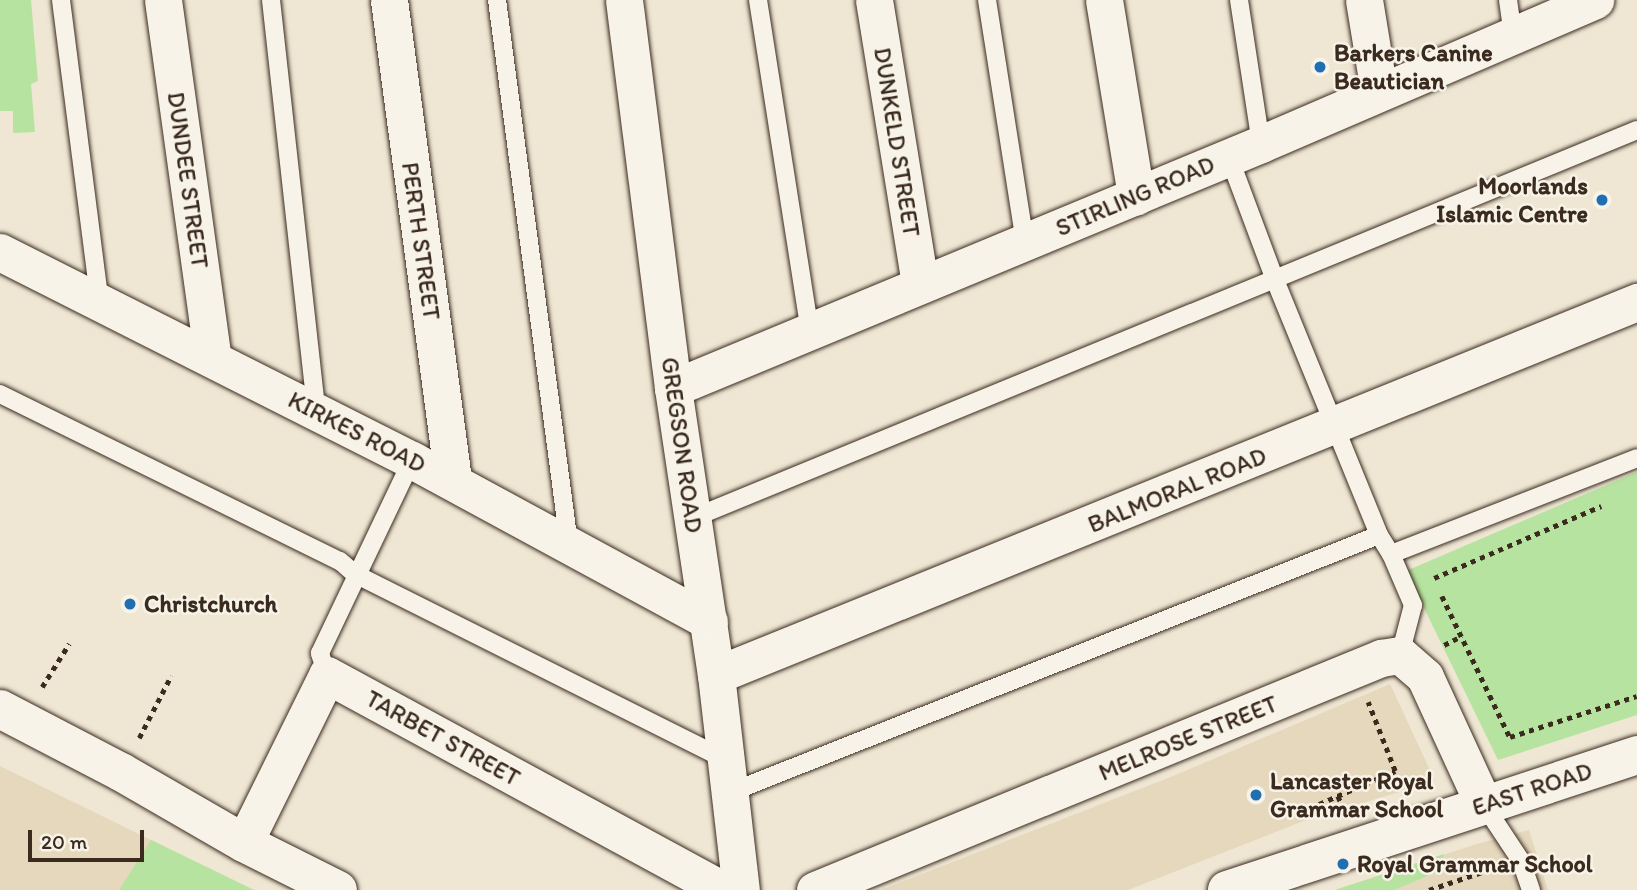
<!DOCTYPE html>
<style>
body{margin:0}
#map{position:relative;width:1637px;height:890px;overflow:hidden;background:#efe7d4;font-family:Itim,sans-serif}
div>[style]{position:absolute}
.built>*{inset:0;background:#e5d8bc}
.green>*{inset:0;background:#b7e3a0}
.path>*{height:4.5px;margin-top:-2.25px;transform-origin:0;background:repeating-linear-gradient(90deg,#3b2a1e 0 5px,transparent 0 10px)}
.roads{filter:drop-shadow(0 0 2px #3b2a1e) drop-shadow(0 0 2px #3b2a1e)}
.lane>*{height:18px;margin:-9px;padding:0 9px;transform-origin:9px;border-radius:9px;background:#f7f3e8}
.street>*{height:37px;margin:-18.5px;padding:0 18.5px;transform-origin:18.5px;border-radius:18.5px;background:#f7f3e8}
.secondary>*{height:38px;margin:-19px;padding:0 19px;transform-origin:19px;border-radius:19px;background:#f7f3e8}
.dots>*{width:19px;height:19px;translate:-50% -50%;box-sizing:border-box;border:4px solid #f7f3e8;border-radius:50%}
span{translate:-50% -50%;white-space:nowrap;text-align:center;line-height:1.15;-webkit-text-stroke:5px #f7f3e8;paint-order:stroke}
.poi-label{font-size:24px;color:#3b2a1e;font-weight:700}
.left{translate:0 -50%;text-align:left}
.right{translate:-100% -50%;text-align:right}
.street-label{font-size:24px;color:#3b2a1e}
.scale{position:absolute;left:28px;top:830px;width:116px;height:32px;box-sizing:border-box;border:4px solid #3b2a1e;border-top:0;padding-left:9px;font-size:21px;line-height:24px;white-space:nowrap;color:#3b2a1e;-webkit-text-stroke:5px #f7f3e8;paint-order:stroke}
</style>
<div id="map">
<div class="built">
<i style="clip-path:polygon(1390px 684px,1435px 781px,1301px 822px,1128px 890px,881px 890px,1173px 776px)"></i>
<i style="clip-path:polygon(0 766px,151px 840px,254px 890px,0 890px)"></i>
<i style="clip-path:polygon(1529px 830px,1548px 890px,1335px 890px,1477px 844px)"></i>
</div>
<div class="green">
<i style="clip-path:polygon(0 0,31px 0,38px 81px,31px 84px,35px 132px,13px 133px,13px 111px,0 111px)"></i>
<i style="clip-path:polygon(1637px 472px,1637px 715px,1498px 760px,1406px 571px)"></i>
<i style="clip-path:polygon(151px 840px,254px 890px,119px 890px)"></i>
<i style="clip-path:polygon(1444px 854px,1439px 871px,1394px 890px,1335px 890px)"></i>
</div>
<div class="path">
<i style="left:1434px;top:578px;width:182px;rotate:-23.3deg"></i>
<i style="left:1442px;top:596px;width:157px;rotate:64.3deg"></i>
<i style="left:1510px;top:737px;width:133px;rotate:-17.9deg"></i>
<i style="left:1444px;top:645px;width:20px;rotate:-27deg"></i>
<i style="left:42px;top:687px;width:51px;rotate:-57.9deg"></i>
<i style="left:139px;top:738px;width:70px;rotate:-62.7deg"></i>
<i style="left:1338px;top:796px;width:17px;rotate:66deg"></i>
<i style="left:1319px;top:804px;width:83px;rotate:-23.5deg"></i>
<i style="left:1395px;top:771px;width:74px;rotate:-111.4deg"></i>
<i style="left:1429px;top:890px;width:69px;rotate:-18.7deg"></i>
</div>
<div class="roads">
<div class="lane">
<i style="left:61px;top:0;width:305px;rotate:82.7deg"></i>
<i style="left:271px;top:0;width:412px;rotate:83.7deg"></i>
<i style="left:497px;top:0;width:549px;rotate:82.46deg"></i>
<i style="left:758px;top:0;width:335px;rotate:81.1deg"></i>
<i style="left:987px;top:0;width:245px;rotate:81.1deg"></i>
<i style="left:1239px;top:0;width:146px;rotate:81.3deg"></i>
<i style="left:1508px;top:0;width:35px;rotate:82deg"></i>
<i style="left:1229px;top:157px;width:131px;rotate:69.5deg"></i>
<i style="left:1275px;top:280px;width:275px;rotate:67.8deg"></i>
<i style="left:1379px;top:535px;width:22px;rotate:58deg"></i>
<i style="left:1391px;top:554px;width:56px;rotate:66.7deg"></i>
<i style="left:1413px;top:605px;width:52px;rotate:104.6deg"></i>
<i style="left:0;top:394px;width:379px;rotate:26.2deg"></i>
<i style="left:340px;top:561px;width:20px;rotate:41deg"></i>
<i style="left:355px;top:574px;width:414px;rotate:26.6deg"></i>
<i style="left:693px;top:518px;width:1021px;rotate:-22.34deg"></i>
<i style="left:1391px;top:554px;width:264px;rotate:-21.3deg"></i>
<i style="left:327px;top:675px;width:23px;rotate:-108deg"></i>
<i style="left:320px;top:653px;width:214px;rotate:-64.5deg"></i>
<i style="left:729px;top:793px;width:699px;rotate:-21.65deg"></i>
<i style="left:1484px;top:805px;width:67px;rotate:56.5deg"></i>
<i style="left:1521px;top:861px;width:31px;rotate:71deg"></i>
</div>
<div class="street">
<i style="left:163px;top:0;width:362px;rotate:82.1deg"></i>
<i style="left:389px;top:0;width:485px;rotate:82.4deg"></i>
<i style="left:624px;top:0;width:391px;rotate:82.8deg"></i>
<i style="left:673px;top:388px;width:290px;rotate:81.5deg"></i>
<i style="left:716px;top:675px;width:216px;rotate:83.4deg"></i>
<i style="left:874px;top:0;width:288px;rotate:80.8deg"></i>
<i style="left:1104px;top:0;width:199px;rotate:80.7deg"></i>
<i style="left:1364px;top:0;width:93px;rotate:80.7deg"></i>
<i style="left:0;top:252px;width:462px;rotate:26.8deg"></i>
<i style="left:412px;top:460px;width:338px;rotate:28.5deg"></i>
<i style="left:673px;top:388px;width:637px;rotate:-22.54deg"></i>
<i style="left:1261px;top:144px;width:364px;rotate:-23.3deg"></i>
<i style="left:716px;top:675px;width:994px;rotate:-22.05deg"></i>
<i style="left:244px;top:843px;width:187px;rotate:-63.7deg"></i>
<i style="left:327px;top:675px;width:451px;rotate:28.5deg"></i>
<i style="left:815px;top:890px;width:612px;rotate:-22.29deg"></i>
<i style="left:1381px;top:658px;width:19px;rotate:-9deg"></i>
<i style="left:1400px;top:655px;width:33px;rotate:41deg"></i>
<i style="left:1425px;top:677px;width:141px;rotate:65.3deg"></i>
</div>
<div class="secondary">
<i style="left:0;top:709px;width:136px;rotate:27.5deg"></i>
<i style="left:121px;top:772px;width:142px;rotate:30deg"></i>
<i style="left:244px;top:843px;width:105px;rotate:26.6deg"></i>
<i style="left:1227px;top:890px;width:432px;rotate:-18.2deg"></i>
</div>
</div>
<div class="dots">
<i style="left:1320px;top:67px;background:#1f6fb2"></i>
<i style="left:1602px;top:200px;background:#1f6fb2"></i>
<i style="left:130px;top:604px;background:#1f6fb2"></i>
<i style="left:1256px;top:795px;background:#1f6fb2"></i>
<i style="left:1343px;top:864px;background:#1f6fb2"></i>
</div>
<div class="poi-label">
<span class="left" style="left:1334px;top:67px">Barkers Canine<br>Beautician</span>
<span class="right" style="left:1588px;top:200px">Moorlands<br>Islamic Centre</span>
<span class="left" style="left:144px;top:604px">Christchurch</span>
<span class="left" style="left:1270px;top:795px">Lancaster Royal<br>Grammar School</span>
<span class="left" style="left:1357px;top:864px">Royal Grammar School</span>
</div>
<div class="street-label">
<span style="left:897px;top:142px;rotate:81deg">DUNKELD STREET</span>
<span style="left:188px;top:180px;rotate:82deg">DUNDEE STREET</span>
<span style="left:1135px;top:196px;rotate:-23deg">STIRLING ROAD</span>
<span style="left:421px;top:241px;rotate:82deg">PERTH STREET</span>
<span style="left:357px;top:432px;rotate:27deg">KIRKES ROAD</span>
<span style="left:682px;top:445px;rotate:82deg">GREGSON ROAD</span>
<span style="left:1177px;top:490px;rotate:-22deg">BALMORAL ROAD</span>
<span style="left:443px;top:738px;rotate:29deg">TARBET STREET</span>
<span style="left:1188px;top:738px;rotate:-22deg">MELROSE STREET</span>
<span style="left:1532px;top:789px;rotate:-18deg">EAST ROAD</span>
</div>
<div class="scale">20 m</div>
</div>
